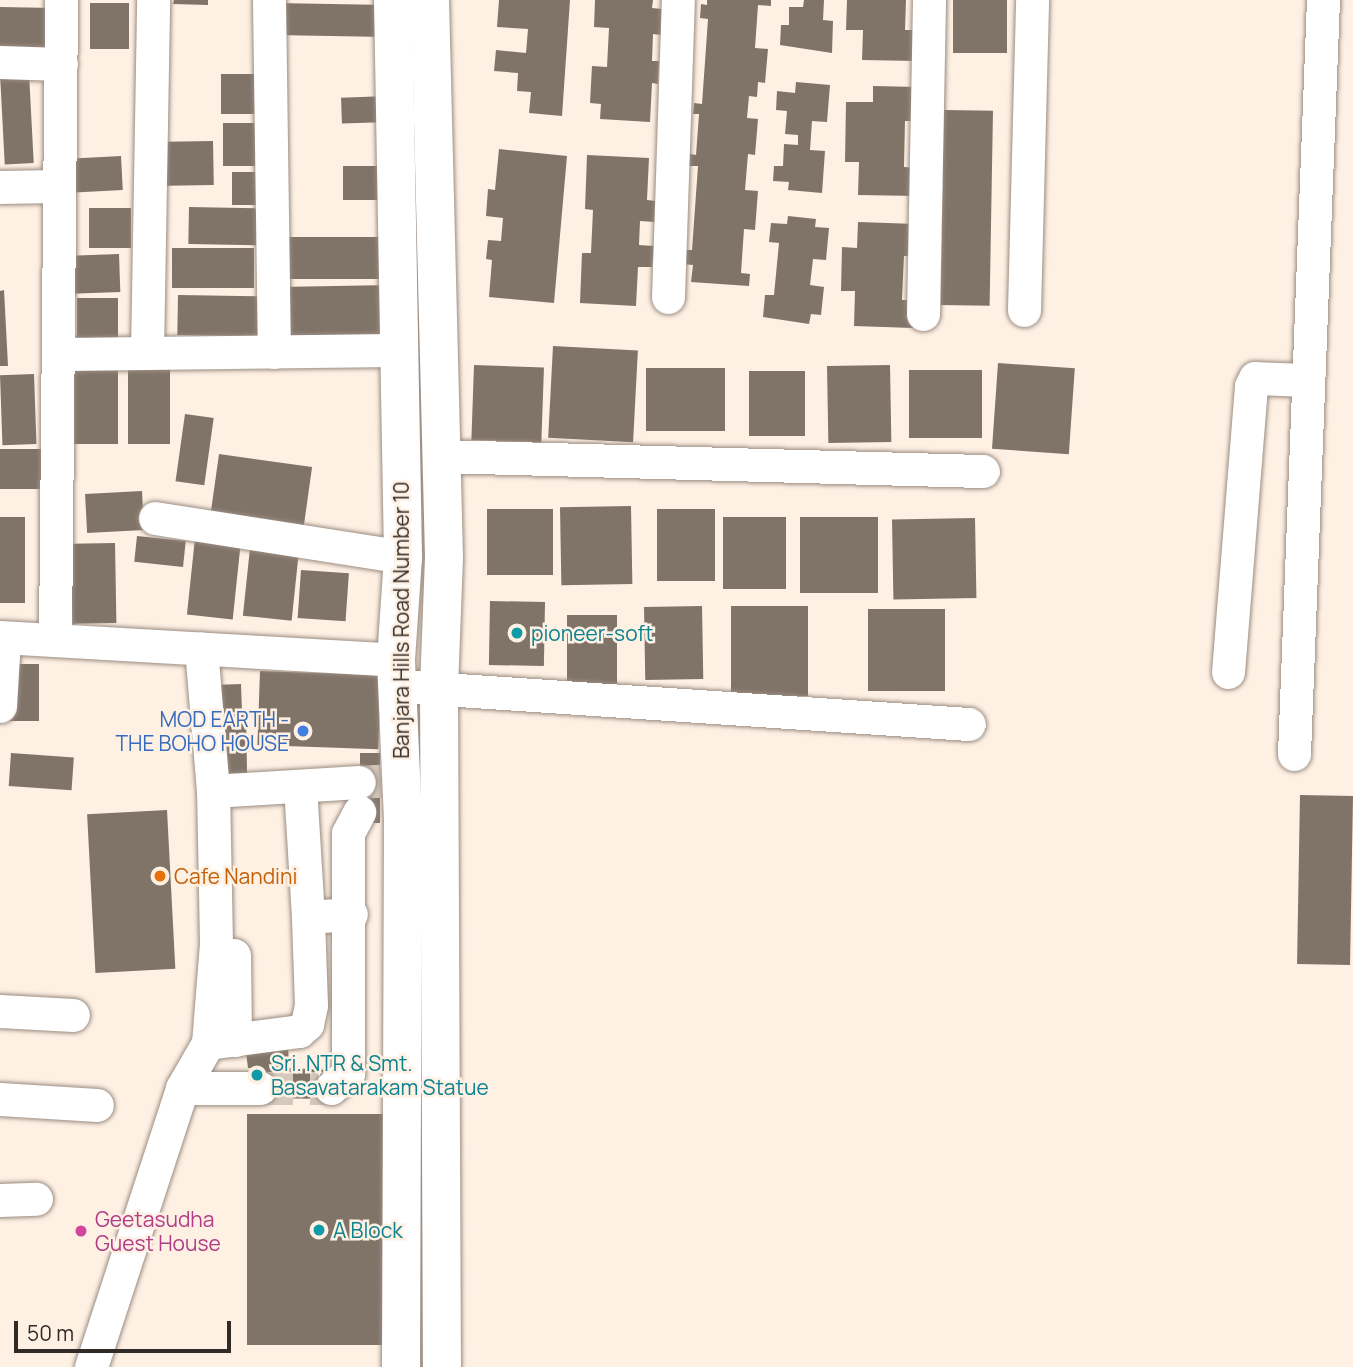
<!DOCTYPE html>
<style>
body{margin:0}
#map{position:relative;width:1353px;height:1367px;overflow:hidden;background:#fef0e3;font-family:Manrope,sans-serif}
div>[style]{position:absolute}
.building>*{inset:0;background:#807368;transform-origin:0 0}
.minor-tunnel>*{height:33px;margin-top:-16.5px;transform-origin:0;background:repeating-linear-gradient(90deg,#d5c9bd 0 33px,transparent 0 50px)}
.roads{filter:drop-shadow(0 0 2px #9a8c81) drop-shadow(0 0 2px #9a8c81)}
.minor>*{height:33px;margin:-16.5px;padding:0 16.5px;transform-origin:16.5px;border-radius:16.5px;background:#fff}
.major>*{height:38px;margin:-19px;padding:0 19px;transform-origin:19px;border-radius:19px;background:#fff}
.dots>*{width:19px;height:19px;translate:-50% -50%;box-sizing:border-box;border:4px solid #fef0e3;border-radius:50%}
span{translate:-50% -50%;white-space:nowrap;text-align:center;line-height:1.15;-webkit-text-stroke:5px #fef0e3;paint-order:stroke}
.street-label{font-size:21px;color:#312b27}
.culture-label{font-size:21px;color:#0d838f}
.left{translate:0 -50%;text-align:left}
.shop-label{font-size:21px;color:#366cbe}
.right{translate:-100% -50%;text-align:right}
.food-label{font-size:21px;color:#c56008}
.hotel-label{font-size:21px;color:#b23c85}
.scale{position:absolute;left:14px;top:1321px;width:217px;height:32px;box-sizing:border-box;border:4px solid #312b27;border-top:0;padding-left:9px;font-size:21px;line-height:24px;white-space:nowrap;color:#312b27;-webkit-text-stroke:5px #fef0e3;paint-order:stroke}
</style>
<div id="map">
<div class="building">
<i style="clip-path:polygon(174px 0,208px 0,208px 5px,173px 4px)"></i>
<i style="clip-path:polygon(499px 0,570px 0,562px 116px,529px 113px,531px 92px,517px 91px,518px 73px,494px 71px,496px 50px,526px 53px,528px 29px,497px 27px)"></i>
<i style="clip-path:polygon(595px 0,653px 0,652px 8px,662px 9px,661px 35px,653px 34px,652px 61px,659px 61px,658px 84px,652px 83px,650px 122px,600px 119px,601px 104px,590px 103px,592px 66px,607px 67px,609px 28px,594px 27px)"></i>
<i style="clip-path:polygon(707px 0,771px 0,771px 6px,758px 5px,755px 48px,768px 49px,765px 83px,758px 82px,757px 97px,749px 96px,747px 118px,758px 119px,755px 155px,748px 154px,745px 190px,758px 191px,755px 230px,744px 229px,741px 273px,750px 274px,749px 286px,691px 282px,693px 265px,682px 264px,683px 250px,692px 250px,698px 166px,689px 166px,690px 154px,696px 155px,699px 114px,693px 114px,694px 103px,702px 104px,708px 19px,700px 18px,701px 4px,707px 5px)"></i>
<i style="clip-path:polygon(804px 0,824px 0,823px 20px,833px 21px,832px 53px,780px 45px,781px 25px,789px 25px,789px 7px,803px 7px)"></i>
<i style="clip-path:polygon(847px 0,906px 0,905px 30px,918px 30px,917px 61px,862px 60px,863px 30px,846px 30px)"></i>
<i style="left:953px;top:0;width:54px;height:53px"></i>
<i style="left:90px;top:3px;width:39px;height:46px"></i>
<i style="left:274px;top:3px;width:114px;height:32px;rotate:1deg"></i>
<i style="left:0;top:7px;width:55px;height:47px;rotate:1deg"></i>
<i style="left:29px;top:73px;width:90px;height:29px;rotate:87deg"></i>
<i style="left:221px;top:74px;width:40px;height:40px"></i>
<i style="clip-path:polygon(796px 82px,830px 85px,827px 122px,812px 121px,810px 150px,825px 151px,822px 193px,788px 190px,789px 182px,773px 181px,774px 166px,783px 166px,784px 144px,798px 145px,798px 135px,785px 134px,787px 111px,776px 110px,777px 91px,795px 93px)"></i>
<i style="clip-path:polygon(873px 86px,918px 87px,918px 121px,905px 121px,904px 167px,918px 168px,918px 196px,858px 195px,859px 162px,845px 162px,846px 102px,873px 102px)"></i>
<i style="left:388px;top:96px;width:26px;height:47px;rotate:88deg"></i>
<i style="left:944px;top:110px;width:49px;height:195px;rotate:1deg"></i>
<i style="left:223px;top:123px;width:42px;height:43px"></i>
<i style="left:213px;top:141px;width:44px;height:47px;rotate:89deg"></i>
<i style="clip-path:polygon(499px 149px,567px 156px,554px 303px,489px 297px,492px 260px,486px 259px,488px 240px,501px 241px,503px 218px,486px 216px,488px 189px,495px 190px)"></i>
<i style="clip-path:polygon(587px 155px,649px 158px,647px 200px,656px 201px,655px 222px,640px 221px,639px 245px,654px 246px,652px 267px,638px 267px,636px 306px,580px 303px,582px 253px,591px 253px,593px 210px,585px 209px)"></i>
<i style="left:121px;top:156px;width:34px;height:48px;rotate:87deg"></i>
<i style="left:343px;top:166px;width:45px;height:34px"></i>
<i style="left:232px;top:172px;width:35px;height:33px"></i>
<i style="left:189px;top:207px;width:78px;height:37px;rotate:1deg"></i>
<i style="left:89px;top:208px;width:42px;height:40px"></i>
<i style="clip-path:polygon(788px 216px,816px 219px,815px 227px,829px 228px,826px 260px,813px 259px,810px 285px,824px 287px,821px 315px,811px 314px,809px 324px,763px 317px,765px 295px,774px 295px,779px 243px,769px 242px,771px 223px,787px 224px)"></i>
<i style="clip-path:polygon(858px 222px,916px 224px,915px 256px,904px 256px,902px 300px,914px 300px,913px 328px,854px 326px,855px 291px,841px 291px,842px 247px,857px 248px)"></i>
<i style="left:394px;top:237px;width:42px;height:119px;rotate:90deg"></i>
<i style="left:172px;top:248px;width:82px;height:40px"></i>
<i style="left:119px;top:254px;width:38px;height:49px;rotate:88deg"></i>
<i style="left:392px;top:285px;width:50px;height:114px;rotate:89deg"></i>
<i style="clip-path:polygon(4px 290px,8px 366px,0 366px,0 291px)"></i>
<i style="left:178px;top:295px;width:81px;height:40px;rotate:1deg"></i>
<i style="left:77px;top:298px;width:41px;height:42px"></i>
<i style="left:553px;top:346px;width:85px;height:92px;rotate:3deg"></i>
<i style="left:70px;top:363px;width:48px;height:81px"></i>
<i style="left:998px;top:363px;width:77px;height:86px;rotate:4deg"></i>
<i style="left:128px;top:365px;width:42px;height:79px"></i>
<i style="left:474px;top:365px;width:70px;height:75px;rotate:2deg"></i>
<i style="left:890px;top:365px;width:77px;height:63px;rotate:89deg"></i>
<i style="left:646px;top:368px;width:79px;height:63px"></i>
<i style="left:909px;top:370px;width:73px;height:68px"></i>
<i style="left:749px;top:371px;width:56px;height:65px"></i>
<i style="left:34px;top:374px;width:70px;height:34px;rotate:88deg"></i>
<i style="left:185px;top:414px;width:29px;height:68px;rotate:8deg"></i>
<i style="left:0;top:449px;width:41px;height:40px"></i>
<i style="left:219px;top:454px;width:94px;height:62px;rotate:8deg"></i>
<i style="left:142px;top:491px;width:39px;height:57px;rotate:87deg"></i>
<i style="left:631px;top:506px;width:78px;height:71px;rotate:89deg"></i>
<i style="left:487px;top:509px;width:66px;height:66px"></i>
<i style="left:657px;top:509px;width:58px;height:72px"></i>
<i style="left:0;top:517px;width:25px;height:86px"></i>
<i style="left:723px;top:517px;width:63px;height:72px"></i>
<i style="left:878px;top:517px;width:76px;height:78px;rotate:90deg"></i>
<i style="left:975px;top:518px;width:80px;height:83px;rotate:89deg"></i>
<i style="left:137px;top:536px;width:49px;height:26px;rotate:6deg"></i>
<i style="left:195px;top:538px;width:46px;height:77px;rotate:6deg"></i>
<i style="left:115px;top:543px;width:80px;height:44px;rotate:89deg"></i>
<i style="left:250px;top:548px;width:49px;height:68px;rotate:6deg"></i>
<i style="left:301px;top:570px;width:48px;height:48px;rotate:4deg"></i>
<i style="left:545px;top:602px;width:64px;height:55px;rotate:91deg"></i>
<i style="left:702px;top:606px;width:73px;height:58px;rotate:89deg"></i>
<i style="left:808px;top:606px;width:90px;height:77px;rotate:90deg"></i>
<i style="left:868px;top:609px;width:77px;height:82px"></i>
<i style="left:567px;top:615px;width:50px;height:69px"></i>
<i style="left:9px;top:664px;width:30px;height:57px"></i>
<i style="left:260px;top:671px;width:121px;height:74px;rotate:2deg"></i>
<i style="left:241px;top:684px;width:28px;height:33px;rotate:88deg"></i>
<i style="left:246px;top:714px;width:59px;height:25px;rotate:89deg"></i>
<i style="left:11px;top:753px;width:63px;height:33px;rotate:4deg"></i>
<i style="left:360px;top:753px;width:20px;height:70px"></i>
<i style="left:1300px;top:795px;width:53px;height:169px;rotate:1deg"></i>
<i style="left:167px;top:810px;width:159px;height:80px;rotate:87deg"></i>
<i style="clip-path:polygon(245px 1045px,288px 1045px,289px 1068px,329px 1070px,330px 1099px,261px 1098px,261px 1068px,248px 1068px)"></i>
<i style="left:390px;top:1114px;width:231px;height:143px;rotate:90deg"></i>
</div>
<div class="minor-tunnel">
<i style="left:359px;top:782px;width:22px;rotate:-3deg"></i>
<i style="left:260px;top:1088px;width:71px"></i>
</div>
<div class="roads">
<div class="minor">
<i style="left:269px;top:0;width:352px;rotate:89.2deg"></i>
<i style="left:0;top:62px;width:61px;rotate:1.9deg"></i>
<i style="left:0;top:187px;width:58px;rotate:-1deg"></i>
<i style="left:668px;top:297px;width:297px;rotate:-88.1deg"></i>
<i style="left:1024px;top:310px;width:310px;rotate:-88.5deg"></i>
<i style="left:923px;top:314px;width:314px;rotate:-88.9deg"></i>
<i style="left:147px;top:353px;width:353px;rotate:-89deg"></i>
<i style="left:59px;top:354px;width:340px;rotate:-0.7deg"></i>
<i style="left:441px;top:456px;width:542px;rotate:1.59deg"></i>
<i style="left:155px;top:518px;width:251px;rotate:8.9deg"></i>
<i style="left:0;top:637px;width:397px;rotate:3.3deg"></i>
<i style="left:55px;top:640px;width:640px;rotate:-89.46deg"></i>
<i style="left:1228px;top:672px;width:287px;rotate:-85.4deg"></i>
<i style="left:1251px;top:386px;width:9px;rotate:-63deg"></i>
<i style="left:1255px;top:378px;width:53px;rotate:2.2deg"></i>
<i style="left:398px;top:686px;width:572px;rotate:3.81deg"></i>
<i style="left:0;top:706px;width:68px;rotate:-86.6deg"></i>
<i style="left:1294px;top:754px;width:755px;rotate:-87.8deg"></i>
<i style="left:300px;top:786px;width:131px;rotate:86.5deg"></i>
<i style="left:213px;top:791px;width:146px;rotate:-3.5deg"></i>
<i style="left:234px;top:955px;width:85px;rotate:89.3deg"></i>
<i style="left:0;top:1011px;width:73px;rotate:3.1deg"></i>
<i style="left:208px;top:1043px;width:92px;rotate:-7.5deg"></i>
<i style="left:299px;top:1031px;width:11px;rotate:-41deg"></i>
<i style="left:307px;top:1024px;width:19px;rotate:-78deg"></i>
<i style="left:311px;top:1005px;width:88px;rotate:-92deg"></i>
<i style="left:308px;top:917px;width:43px;rotate:-4deg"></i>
<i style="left:182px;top:1088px;width:78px"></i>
<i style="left:331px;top:1088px;width:23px;rotate:-41deg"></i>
<i style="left:348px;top:1073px;width:240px;rotate:-90deg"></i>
<i style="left:348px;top:833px;width:24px;rotate:-62deg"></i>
<i style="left:0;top:1099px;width:97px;rotate:3.5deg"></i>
<i style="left:0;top:1200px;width:36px;rotate:-2deg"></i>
<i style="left:91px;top:1367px;width:293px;rotate:-71.9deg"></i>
<i style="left:182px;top:1088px;width:52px;rotate:-60deg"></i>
<i style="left:208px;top:1043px;width:100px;rotate:-85.4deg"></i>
<i style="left:216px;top:943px;width:152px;rotate:-91.1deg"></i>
<i style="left:213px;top:791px;width:143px;rotate:-94.8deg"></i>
</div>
<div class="major">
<i style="left:393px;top:0;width:557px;rotate:88.97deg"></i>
<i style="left:403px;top:557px;width:103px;rotate:93.9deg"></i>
<i style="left:396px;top:660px;width:159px;rotate:87.5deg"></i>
<i style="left:403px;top:819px;width:548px;rotate:90.21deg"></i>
<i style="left:430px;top:0;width:558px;rotate:88.56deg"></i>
<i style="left:444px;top:558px;width:129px;rotate:92.2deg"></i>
<i style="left:439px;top:687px;width:680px;rotate:89.75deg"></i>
</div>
</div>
<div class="dots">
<i style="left:517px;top:633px;background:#0f9aa8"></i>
<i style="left:303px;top:731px;background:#3f7fe0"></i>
<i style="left:160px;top:876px;background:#e8710a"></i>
<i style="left:257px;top:1075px;background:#0f9aa8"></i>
<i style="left:319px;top:1230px;background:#0f9aa8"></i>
<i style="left:81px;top:1231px;background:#d1479c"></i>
</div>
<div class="street-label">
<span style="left:401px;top:620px;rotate:-90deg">Banjara Hills Road Number 10</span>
</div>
<div class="culture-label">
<span class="left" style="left:531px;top:633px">pioneer-soft</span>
<span class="left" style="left:271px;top:1075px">Sri. NTR &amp; Smt.<br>Basavatarakam Statue</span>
<span class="left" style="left:333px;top:1230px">A Block</span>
</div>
<div class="shop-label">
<span class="right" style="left:289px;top:731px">MOD EARTH -<br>THE BOHO HOUSE</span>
</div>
<div class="food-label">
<span class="left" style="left:174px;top:876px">Cafe Nandini</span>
</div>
<div class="hotel-label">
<span class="left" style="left:95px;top:1231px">Geetasudha<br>Guest House</span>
</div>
<div class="scale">50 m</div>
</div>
